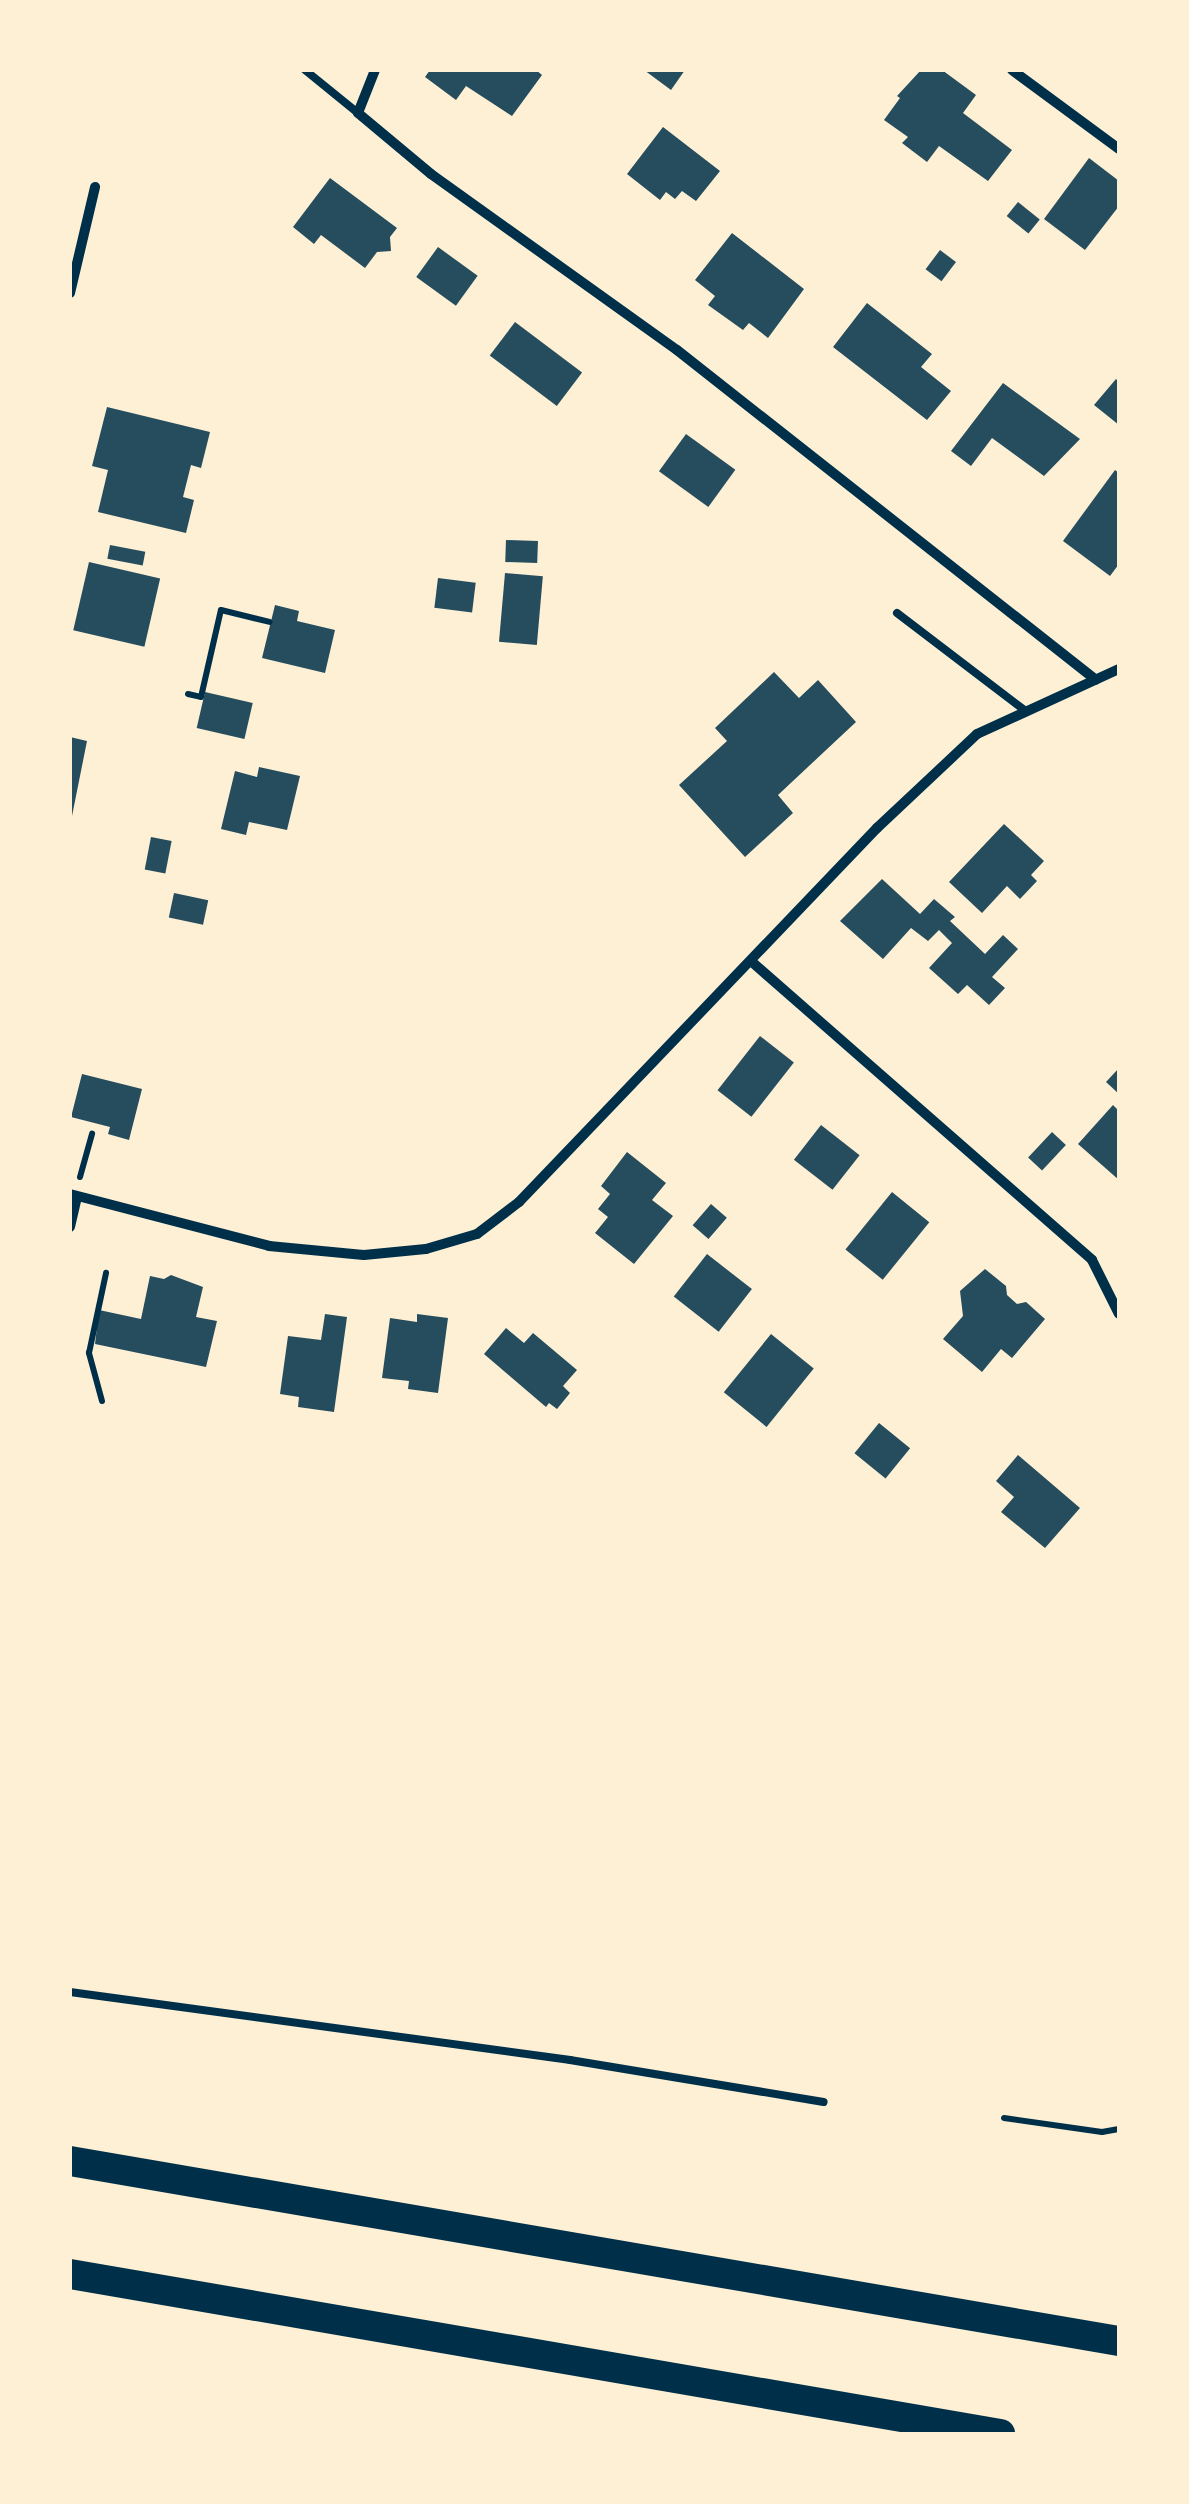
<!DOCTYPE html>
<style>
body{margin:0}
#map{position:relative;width:1189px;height:2504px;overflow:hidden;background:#fdf0d5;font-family:Inter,sans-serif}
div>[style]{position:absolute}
.building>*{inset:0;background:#264d5e;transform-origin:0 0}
.path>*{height:6px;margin:-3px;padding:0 3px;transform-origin:3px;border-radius:3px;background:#003049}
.service>*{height:8px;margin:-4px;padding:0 4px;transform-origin:4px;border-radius:4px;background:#003049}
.minor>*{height:10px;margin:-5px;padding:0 5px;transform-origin:5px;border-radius:5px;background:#003049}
.motorway>*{height:30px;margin:-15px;padding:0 15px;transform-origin:15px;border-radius:15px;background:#003049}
span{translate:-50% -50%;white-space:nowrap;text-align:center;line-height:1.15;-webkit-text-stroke:8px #fdf0d5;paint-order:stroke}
.frame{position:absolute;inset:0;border:72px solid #fdf0d5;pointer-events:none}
</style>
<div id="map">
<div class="building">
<i style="clip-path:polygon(430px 70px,536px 70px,542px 75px,512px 116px,466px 86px,456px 100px,425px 77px)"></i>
<i style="clip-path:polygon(644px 70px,685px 70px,671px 90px)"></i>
<i style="clip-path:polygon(921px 70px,942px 70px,976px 95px,963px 113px,1012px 150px,988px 181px,939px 146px,927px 162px,902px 143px,908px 137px,884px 120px,900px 98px,897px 96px)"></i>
<i style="clip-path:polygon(663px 127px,720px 171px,696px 201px,682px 191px,675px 199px,666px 192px,660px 200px,627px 174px)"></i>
<i style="clip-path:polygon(1089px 158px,1119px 181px,1119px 206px,1085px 250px,1044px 219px)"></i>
<i style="clip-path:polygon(330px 178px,397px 228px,390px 237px,391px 251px,377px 252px,365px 268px,321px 235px,314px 244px,293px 227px)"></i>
<i style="left:1018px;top:202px;width:28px;height:18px;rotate:39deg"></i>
<i style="clip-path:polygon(732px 233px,804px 289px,768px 338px,749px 323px,743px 330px,708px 305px,715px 296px,695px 280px)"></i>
<i style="left:438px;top:247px;width:49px;height:37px;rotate:36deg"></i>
<i style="left:940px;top:250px;width:20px;height:24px;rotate:37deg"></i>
<i style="clip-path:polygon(867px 303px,932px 354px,921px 367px,951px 391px,927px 420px,833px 347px)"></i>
<i style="left:515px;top:322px;width:84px;height:42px;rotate:37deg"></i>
<i style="clip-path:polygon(1116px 379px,1119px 382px,1119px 425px,1094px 405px)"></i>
<i style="clip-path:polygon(1003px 383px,1080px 439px,1044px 476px,992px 438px,971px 466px,951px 451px)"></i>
<i style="clip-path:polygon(107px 407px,210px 432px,201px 468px,191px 465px,183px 497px,194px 500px,186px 533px,98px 512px,108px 470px,92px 466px)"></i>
<i style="left:686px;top:434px;width:61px;height:46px;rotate:36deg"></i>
<i style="clip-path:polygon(1115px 470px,1119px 473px,1119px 564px,1110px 576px,1063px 541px)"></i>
<i style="left:506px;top:540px;width:32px;height:22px;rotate:2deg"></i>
<i style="left:110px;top:545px;width:36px;height:14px;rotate:11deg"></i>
<i style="left:89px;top:562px;width:73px;height:70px;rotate:13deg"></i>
<i style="left:505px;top:573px;width:38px;height:69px;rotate:5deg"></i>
<i style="left:438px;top:578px;width:38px;height:30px;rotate:7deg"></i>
<i style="clip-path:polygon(275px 605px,299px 611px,297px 621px,335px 630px,325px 673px,262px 658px)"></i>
<i style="clip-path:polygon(774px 672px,799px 698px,818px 680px,856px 722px,778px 795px,793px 813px,745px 857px,679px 785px,727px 741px,715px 728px)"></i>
<i style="left:205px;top:692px;width:49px;height:37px;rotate:13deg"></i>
<i style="clip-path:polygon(70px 737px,87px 741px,71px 821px,70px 820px)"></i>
<i style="clip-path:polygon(259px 767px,300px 776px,287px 830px,249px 822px,246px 835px,221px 829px,235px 771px,257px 777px)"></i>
<i style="clip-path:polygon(1004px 824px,1044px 861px,1031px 875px,1037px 881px,1020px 899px,1007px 886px,982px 913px,949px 882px)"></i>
<i style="left:151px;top:837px;width:21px;height:33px;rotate:11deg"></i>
<i style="clip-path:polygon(882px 879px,920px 914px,934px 899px,955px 917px,950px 921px,985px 954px,1003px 935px,1018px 949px,992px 977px,1005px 988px,989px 1005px,967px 985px,958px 994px,929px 968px,952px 943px,939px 930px,928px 941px,911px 928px,883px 959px,840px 921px)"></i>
<i style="left:174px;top:893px;width:35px;height:25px;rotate:12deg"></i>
<i style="left:760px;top:1036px;width:43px;height:69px;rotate:38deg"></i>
<i style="clip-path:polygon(1119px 1068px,1119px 1094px,1106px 1082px)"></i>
<i style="clip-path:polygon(82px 1074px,142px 1089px,129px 1140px,108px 1134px,110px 1127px,71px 1117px)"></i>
<i style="clip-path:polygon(1113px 1105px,1119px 1111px,1119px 1180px,1078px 1144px)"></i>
<i style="left:821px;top:1125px;width:49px;height:44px;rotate:38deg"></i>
<i style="left:1052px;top:1132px;width:19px;height:35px;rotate:43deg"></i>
<i style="clip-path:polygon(627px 1152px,666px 1183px,652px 1200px,673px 1216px,634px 1264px,595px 1233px,608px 1217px,598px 1209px,610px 1194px,601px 1186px)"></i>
<i style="left:892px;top:1192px;width:48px;height:74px;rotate:39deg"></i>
<i style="left:711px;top:1204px;width:21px;height:28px;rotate:41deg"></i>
<i style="left:707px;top:1254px;width:57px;height:54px;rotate:38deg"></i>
<i style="clip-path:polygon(985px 1269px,1006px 1286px,1007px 1295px,1017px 1304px,1026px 1302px,1045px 1319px,1012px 1358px,1001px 1349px,982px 1372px,943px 1339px,963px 1316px,960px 1291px)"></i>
<i style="clip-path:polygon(171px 1275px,203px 1287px,196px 1317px,217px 1321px,206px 1367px,95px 1344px,99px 1310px,141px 1319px,150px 1276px,164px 1279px)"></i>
<i style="clip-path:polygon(325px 1314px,347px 1317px,334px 1412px,298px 1407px,299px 1397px,280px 1394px,288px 1336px,321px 1340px)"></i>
<i style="clip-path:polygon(417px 1314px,448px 1318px,438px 1393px,408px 1389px,409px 1381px,382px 1378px,390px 1318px,417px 1322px)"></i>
<i style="clip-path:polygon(506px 1328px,524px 1343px,533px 1333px,577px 1370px,563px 1386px,570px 1393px,557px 1409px,549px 1403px,546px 1407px,484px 1354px)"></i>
<i style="left:771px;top:1334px;width:55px;height:75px;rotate:39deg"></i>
<i style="left:879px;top:1423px;width:40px;height:39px;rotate:39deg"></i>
<i style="clip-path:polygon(1018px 1455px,1080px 1508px,1045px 1548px,1001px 1512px,1014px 1497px,996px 1481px)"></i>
</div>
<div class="path">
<i style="left:188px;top:694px;width:13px;rotate:13deg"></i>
<i style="left:201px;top:697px;width:89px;rotate:-77.1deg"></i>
<i style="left:221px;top:610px;width:50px;rotate:13.8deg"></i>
<i style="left:80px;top:1177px;width:45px;rotate:-74.4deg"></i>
<i style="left:102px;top:1401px;width:50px;rotate:-105.2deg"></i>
<i style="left:89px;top:1353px;width:82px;rotate:-78deg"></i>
<i style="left:1004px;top:2118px;width:99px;rotate:8.1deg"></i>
<i style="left:1102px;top:2132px;width:17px;rotate:-10deg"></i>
</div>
<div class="service">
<i style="left:305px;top:70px;width:68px;rotate:39.1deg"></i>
<i style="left:897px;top:613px;width:163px;rotate:37.3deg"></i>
<i style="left:70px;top:1992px;width:505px;rotate:7.74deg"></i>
<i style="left:570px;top:2060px;width:257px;rotate:9.4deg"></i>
</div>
<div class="minor">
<i style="left:375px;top:70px;width:46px;rotate:111.6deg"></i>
<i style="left:358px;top:113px;width:95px;rotate:39.9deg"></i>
<i style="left:431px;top:174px;width:302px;rotate:35.6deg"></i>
<i style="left:677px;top:350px;width:533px;rotate:38.22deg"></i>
<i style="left:1012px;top:70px;width:133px;rotate:36.4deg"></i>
<i style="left:70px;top:293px;width:109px;rotate:-76.7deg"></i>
<i style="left:752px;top:962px;width:452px;rotate:41.2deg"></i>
<i style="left:1092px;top:1260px;width:60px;rotate:63.4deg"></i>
<i style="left:70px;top:1194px;width:206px;rotate:14.6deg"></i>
<i style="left:269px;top:1246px;width:95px;rotate:5.4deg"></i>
<i style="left:364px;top:1255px;width:62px;rotate:-5.5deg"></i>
<i style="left:426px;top:1249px;width:53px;rotate:-16.4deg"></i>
<i style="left:477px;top:1234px;width:53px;rotate:-37.3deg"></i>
<i style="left:519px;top:1202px;width:518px;rotate:-46.25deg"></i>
<i style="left:877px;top:828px;width:137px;rotate:-43.2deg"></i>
<i style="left:977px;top:734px;width:156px;rotate:-24.6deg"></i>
<i style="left:70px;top:1227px;width:31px;rotate:-77deg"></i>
</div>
<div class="motorway">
<i style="left:70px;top:2161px;width:1064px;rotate:9.74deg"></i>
<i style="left:70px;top:2274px;width:944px;rotate:9.76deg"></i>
</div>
<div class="frame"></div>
</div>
